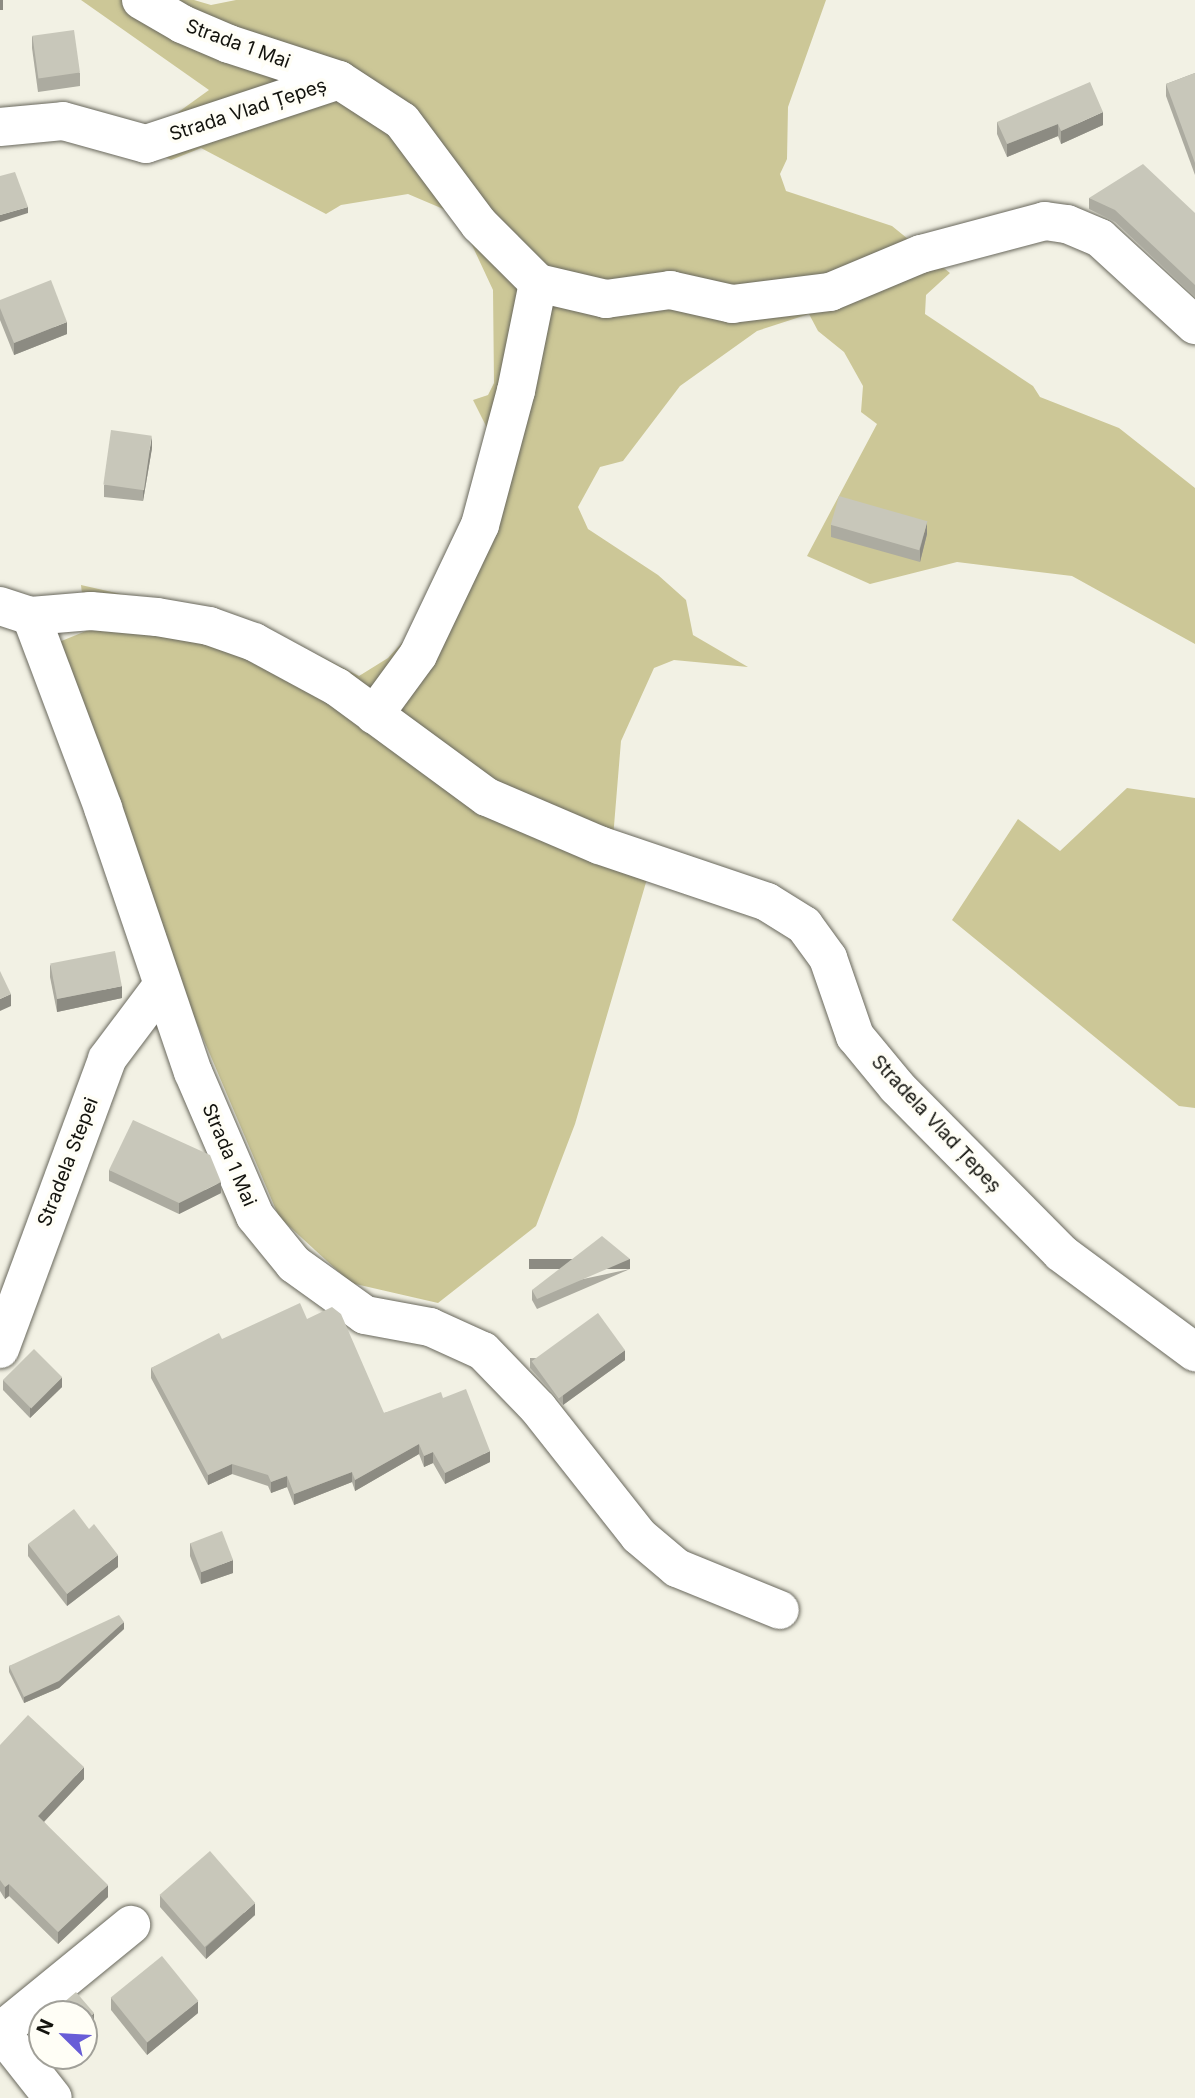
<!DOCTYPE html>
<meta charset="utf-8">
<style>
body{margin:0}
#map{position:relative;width:1195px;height:2098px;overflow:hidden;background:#f2f1e4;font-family:Inter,sans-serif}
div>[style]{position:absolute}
.green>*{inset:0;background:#ccc797}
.roads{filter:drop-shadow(0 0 2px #69685d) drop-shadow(0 0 2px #69685d)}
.minor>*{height:38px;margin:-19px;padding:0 19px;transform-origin:19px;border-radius:19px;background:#fff}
.wall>*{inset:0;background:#acaba0}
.shaded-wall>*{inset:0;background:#8c8b82;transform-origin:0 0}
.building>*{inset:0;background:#c8c7ba;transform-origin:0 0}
span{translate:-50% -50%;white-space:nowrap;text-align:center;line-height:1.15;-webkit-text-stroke:7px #fffef6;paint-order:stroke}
.street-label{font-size:19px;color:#13130e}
.north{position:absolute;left:28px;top:2000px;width:70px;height:70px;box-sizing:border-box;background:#fffef6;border:2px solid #a1a099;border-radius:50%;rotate:294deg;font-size:19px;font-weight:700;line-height:28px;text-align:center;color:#13130e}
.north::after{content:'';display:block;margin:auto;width:24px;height:32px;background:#685dd7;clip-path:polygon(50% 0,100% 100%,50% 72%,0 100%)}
</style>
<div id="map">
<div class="green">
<i style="clip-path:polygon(81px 0,194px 0,211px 5px,236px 0,826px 0,788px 107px,787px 159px,780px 174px,786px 191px,892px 226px,950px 273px,926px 295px,925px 314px,1033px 386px,1040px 397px,1119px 428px,1195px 488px,1195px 644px,1072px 576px,957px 562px,870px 584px,807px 556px,877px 424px,861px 412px,863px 386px,844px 352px,818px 331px,809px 314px,757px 331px,680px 386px,623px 461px,600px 467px,578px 507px,588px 529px,658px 575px,686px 600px,693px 635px,748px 667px,674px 660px,654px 668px,621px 741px,613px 838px,647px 879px,575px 1124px,536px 1226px,438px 1303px,351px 1283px,279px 1217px,161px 939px,59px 642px,86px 631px,81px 585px,262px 626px,359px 676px,388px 658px,412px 632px,459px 542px,489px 432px,473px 400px,488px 395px,494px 383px,493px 290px,465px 230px,448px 211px,408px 194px,341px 205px,326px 214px,201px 148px,171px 160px,156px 153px,159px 126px,209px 90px)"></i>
<i style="clip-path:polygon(1127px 788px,1195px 798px,1195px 1108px,1179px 1106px,952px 920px,1018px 819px,1060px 851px)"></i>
</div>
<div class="roads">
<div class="minor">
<i style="left:141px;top:0;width:48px;rotate:30.3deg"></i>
<i style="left:182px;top:24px;width:51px;rotate:23.1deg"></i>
<i style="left:229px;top:44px;width:116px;rotate:18.1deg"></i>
<i style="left:0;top:127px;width:63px;rotate:-5.4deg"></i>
<i style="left:63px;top:121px;width:86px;rotate:15.5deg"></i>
<i style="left:146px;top:144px;width:203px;rotate:-18.3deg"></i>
<i style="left:339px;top:80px;width:75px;rotate:33.1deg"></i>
<i style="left:402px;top:121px;width:129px;rotate:53.2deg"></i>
<i style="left:479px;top:224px;width:83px;rotate:45deg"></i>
<i style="left:538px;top:283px;width:70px;rotate:13.2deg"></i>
<i style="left:606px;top:299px;width:65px;rotate:-8deg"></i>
<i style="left:670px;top:290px;width:64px;rotate:12.7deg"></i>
<i style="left:732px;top:304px;width:99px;rotate:-7deg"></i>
<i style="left:830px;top:292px;width:99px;rotate:-22.7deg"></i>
<i style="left:921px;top:254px;width:128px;rotate:-14.9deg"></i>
<i style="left:1045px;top:221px;width:22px;rotate:8deg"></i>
<i style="left:1067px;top:224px;width:36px;rotate:23deg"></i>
<i style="left:1100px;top:238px;width:129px;rotate:42.5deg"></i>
<i style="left:0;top:606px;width:33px;rotate:18deg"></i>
<i style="left:31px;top:616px;width:60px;rotate:-4.8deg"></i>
<i style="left:91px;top:611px;width:66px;rotate:5.2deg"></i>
<i style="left:157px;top:617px;width:53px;rotate:9.8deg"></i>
<i style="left:209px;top:626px;width:48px;rotate:19.6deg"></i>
<i style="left:254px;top:642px;width:94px;rotate:28.5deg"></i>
<i style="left:337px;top:687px;width:186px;rotate:36.3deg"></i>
<i style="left:487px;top:797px;width:122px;rotate:23.2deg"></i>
<i style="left:599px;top:845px;width:177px;rotate:18.7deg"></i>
<i style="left:767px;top:902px;width:44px;rotate:31.9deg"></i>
<i style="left:804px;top:925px;width:41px;rotate:54deg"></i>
<i style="left:828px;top:958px;width:83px;rotate:70.9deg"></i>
<i style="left:855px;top:1036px;width:66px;rotate:50.5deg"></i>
<i style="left:897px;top:1087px;width:233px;rotate:45.3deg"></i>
<i style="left:1061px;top:1253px;width:167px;rotate:36.5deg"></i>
<i style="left:31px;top:616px;width:205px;rotate:69.4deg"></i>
<i style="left:103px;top:808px;width:279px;rotate:71.2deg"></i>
<i style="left:193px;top:1072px;width:157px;rotate:66.7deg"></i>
<i style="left:255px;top:1216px;width:62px;rotate:50.9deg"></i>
<i style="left:294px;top:1264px;width:87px;rotate:35.7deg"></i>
<i style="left:365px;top:1315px;width:66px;rotate:10.5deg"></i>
<i style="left:430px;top:1327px;width:58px;rotate:24.4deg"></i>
<i style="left:483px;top:1351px;width:79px;rotate:46deg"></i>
<i style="left:538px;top:1408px;width:163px;rotate:51.7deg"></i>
<i style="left:639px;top:1536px;width:50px;rotate:40.1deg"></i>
<i style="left:677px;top:1568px;width:111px;rotate:22.2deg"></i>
<i style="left:374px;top:715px;width:74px;rotate:-53.7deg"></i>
<i style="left:418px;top:655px;width:144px;rotate:-64.5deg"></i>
<i style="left:480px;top:525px;width:139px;rotate:-75deg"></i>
<i style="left:516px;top:391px;width:110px;rotate:-78.5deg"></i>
<i style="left:0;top:1349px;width:309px;rotate:-69.7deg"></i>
<i style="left:107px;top:1059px;width:90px;rotate:-53.1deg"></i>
<i style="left:0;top:2031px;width:85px;rotate:51.7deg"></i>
<i style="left:1px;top:2031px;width:168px;rotate:-39.2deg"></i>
</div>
</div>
<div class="wall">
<i style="clip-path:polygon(32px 36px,80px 73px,80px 86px,38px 92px,32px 48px)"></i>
<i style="clip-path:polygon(1195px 73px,1195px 175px,1166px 96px,1166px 84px)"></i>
<i style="clip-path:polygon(997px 122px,1103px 125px,1061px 144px,1058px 136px,1007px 157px,997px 134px)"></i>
<i style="clip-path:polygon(1089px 198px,1195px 213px,1195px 297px,1115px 222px,1089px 209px)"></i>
<i style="clip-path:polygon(0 300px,67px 334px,14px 355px,0 320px)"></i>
<i style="clip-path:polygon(152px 448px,143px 501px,104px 497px,104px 485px)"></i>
<i style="clip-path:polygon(831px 525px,927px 534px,920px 562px,831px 537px)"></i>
<i style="clip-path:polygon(50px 965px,122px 998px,57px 1012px,50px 977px)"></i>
<i style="clip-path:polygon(109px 1170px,221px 1193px,179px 1214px,109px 1181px)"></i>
<i style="clip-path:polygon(630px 1269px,537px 1309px,532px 1300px,532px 1290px)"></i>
<i style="clip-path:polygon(222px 1339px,384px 1413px,443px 1398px,490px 1462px,445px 1484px,433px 1463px,424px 1467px,419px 1454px,355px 1491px,352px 1482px,294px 1505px,287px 1487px,271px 1493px,268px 1486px,232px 1474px,208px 1485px,151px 1378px,151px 1368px)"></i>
<i style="clip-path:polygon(530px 1358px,625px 1360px,563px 1405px,530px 1368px)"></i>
<i style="clip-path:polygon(3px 1380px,62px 1387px,30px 1418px,3px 1390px)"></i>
<i style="clip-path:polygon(190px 1543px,233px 1573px,201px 1584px,190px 1556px)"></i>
<i style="clip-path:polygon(28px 1544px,118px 1567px,67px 1606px,28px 1556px)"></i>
<i style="clip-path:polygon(124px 1629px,59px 1688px,24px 1703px,9px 1672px,9px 1666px)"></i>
<i style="clip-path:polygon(0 1745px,84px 1779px,44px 1822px,108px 1897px,58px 1944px,9px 1896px,5px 1899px,0 1891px)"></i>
<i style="clip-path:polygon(160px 1895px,255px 1915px,206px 1959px,160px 1907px)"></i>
<i style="clip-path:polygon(111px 1998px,198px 2013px,147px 2055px,111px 2010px)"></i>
<i style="clip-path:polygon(42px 2021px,42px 2038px,36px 2032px,36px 2026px)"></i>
</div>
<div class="shaded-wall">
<i style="left:0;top:0;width:3px;height:10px"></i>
<i style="clip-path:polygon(1103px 112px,1103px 125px,1061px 144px,1061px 131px)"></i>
<i style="clip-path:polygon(1058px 124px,1058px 136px,1007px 157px,1007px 144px)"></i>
<i style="clip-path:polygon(28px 207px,28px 213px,0 222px,0 215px)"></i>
<i style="clip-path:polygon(67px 322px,67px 334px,14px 355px,14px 343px)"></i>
<i style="clip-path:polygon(152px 436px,152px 448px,143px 501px,143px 489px)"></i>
<i style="clip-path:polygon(927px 522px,927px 534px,920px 562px,920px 549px)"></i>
<i style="clip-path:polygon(122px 986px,122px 998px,57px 1012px,57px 999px)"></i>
<i style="clip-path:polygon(11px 994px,11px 1006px,0 1011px,0 999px)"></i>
<i style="clip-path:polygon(221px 1182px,221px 1193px,179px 1214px,179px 1203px)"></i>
<i style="left:630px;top:1259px;width:10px;height:101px;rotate:90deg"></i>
<i style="clip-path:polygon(625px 1350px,625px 1360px,563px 1405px,563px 1394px)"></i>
<i style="clip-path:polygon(62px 1377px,62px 1387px,30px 1418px,30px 1407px)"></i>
<i style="clip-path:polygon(419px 1444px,419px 1454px,355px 1491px,355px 1480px)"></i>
<i style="clip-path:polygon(490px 1451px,490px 1462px,445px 1484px,445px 1473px)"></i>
<i style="clip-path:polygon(433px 1452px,433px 1463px,424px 1467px,424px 1456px)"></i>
<i style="clip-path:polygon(232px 1464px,232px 1474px,208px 1485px,208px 1475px)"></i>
<i style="clip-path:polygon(352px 1472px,352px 1482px,294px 1505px,294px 1494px)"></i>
<i style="clip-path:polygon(287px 1476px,287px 1487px,271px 1493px,271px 1482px)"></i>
<i style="clip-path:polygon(118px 1555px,118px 1567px,67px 1606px,67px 1594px)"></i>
<i style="clip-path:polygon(233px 1560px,233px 1573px,201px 1584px,201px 1572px)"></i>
<i style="clip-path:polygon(124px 1622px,124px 1629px,59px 1688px,24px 1703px,24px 1697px)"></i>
<i style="clip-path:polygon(84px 1767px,84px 1779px,38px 1828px,38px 1816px)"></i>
<i style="clip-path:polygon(9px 1884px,9px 1896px,5px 1899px,5px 1887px)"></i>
<i style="clip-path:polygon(108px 1885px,108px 1897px,58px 1944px,58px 1932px)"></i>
<i style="clip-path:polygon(255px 1903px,255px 1915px,206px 1959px,206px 1947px)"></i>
<i style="clip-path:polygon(198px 2001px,198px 2013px,147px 2055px,147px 2042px)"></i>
<i style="clip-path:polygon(94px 2013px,94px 2020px,84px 2029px,84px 2023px)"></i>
</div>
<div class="building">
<i style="left:74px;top:30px;width:43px;height:42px;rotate:82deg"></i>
<i style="clip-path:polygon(1195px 73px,1195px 163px,1166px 84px)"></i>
<i style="clip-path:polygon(1090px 82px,1103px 112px,1061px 131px,1058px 124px,1007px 144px,997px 122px)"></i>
<i style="clip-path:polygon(1143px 164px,1195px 213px,1195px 285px,1115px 210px,1089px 198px)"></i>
<i style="clip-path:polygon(15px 172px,28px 207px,0 215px,0 176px)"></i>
<i style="clip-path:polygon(51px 280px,67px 322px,14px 343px,0 308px,0 300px)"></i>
<i style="left:111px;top:430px;width:41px;height:55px;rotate:8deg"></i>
<i style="left:839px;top:496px;width:92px;height:30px;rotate:16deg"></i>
<i style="left:115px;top:951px;width:36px;height:66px;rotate:79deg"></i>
<i style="clip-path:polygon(0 971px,11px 994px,0 999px)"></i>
<i style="clip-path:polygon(133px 1120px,210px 1155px,221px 1182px,179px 1203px,109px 1170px)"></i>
<i style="clip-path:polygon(602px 1236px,630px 1259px,537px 1299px,532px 1290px)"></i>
<i style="clip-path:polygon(300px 1303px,307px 1319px,332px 1307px,341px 1314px,384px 1413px,441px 1392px,443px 1398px,466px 1389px,490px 1451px,445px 1473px,433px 1452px,424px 1456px,419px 1444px,355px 1480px,352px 1472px,294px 1494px,287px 1476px,271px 1482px,268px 1475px,232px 1464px,208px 1475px,151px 1368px,219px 1333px,222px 1339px)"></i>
<i style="left:598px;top:1313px;width:46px;height:82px;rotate:54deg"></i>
<i style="left:34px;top:1349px;width:40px;height:44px;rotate:45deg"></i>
<i style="clip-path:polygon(74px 1509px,89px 1529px,94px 1524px,118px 1555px,67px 1594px,28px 1544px)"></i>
<i style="left:222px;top:1531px;width:31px;height:34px;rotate:69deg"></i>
<i style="clip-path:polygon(119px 1615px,124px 1622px,59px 1681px,24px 1697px,9px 1666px)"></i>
<i style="clip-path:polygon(28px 1715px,84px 1767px,38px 1816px,108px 1885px,58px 1932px,9px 1884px,5px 1887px,0 1880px,0 1745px)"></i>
<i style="left:210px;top:1851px;width:69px;height:67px;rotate:49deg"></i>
<i style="left:162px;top:1956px;width:58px;height:66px;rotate:51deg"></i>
<i style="clip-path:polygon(76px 1992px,94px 2013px,84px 2023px,84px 2014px,50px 2014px)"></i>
<i style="clip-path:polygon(42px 2021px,42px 2032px,36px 2026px)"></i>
</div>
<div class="street-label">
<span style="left:238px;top:44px;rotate:20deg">Strada 1 Mai</span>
<span style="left:248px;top:110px;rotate:-18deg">Strada Vlad Țepeș</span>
<span style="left:936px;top:1124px;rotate:47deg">Stradela Vlad Țepeș</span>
<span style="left:229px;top:1155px;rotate:67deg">Strada 1 Mai</span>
<span style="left:68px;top:1162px;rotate:-69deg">Stradela Stepei</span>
</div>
<div class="north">N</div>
</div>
